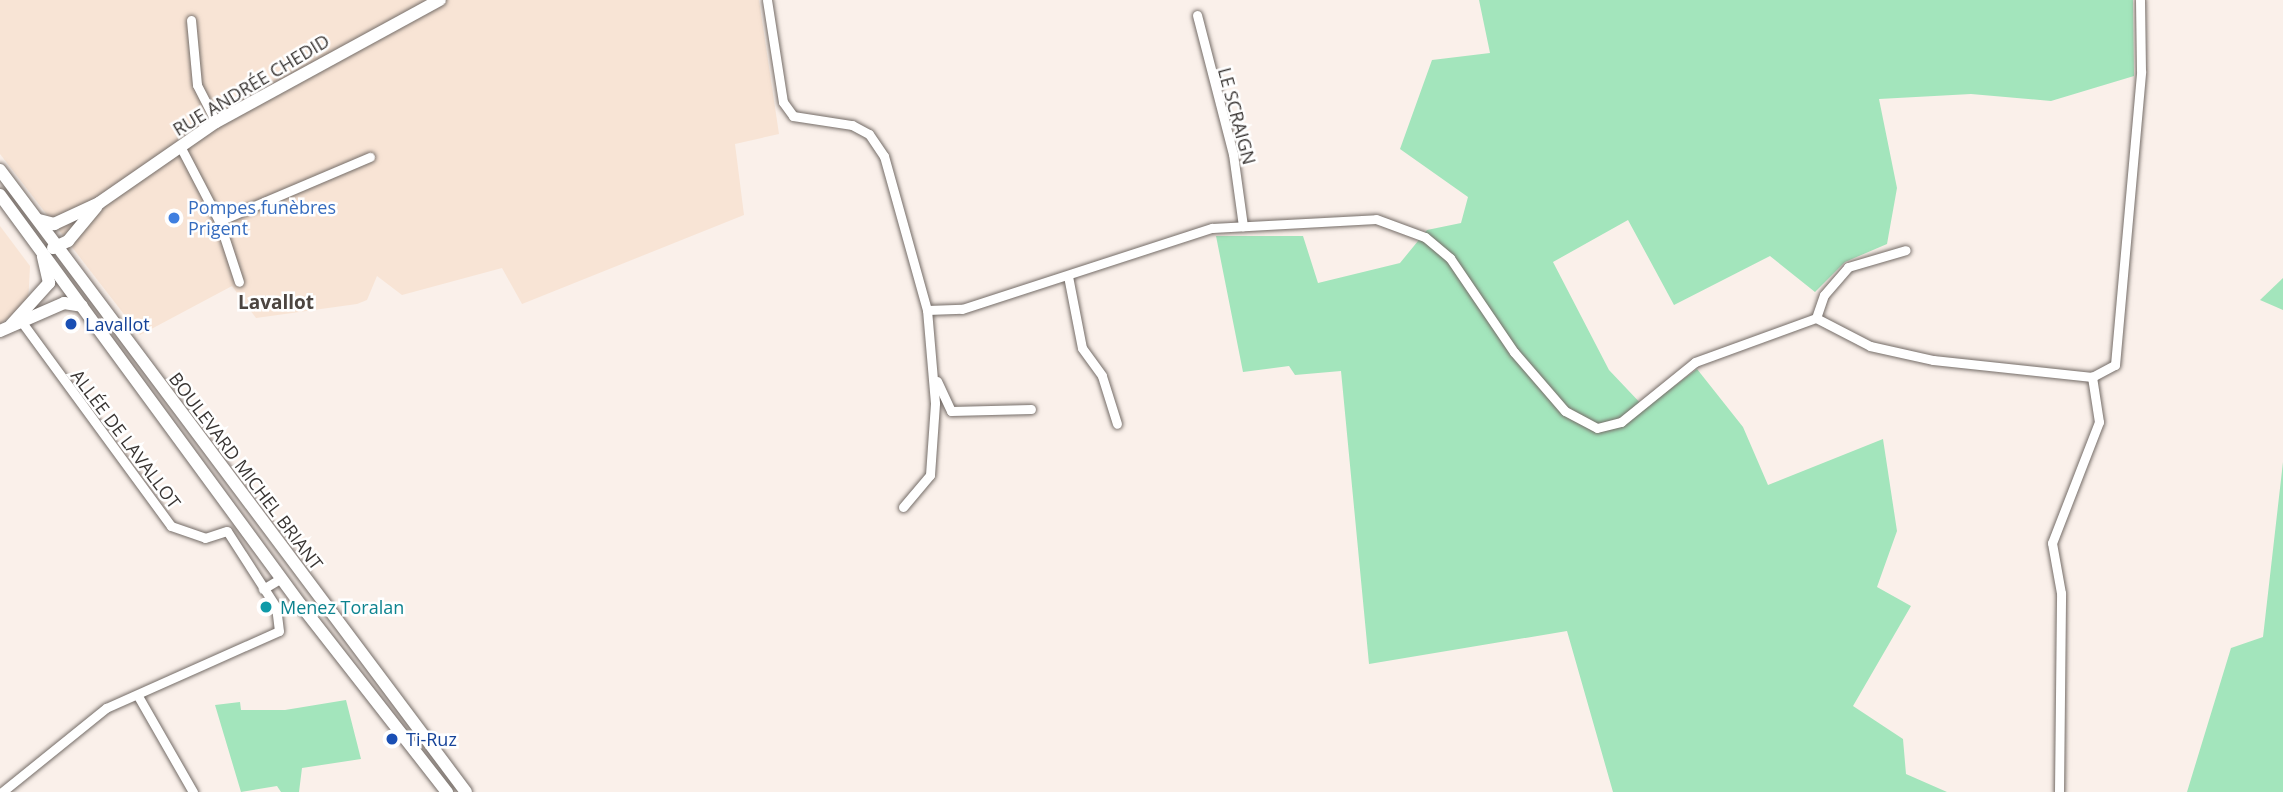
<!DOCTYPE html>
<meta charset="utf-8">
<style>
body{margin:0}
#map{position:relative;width:2283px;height:792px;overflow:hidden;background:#faf0ea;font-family:"Open Sans",sans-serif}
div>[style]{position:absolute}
.industrial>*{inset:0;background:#f8e4d5}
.green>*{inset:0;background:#a3e5bc}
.roads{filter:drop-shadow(0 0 2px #746c67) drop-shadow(0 0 2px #746c67)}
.street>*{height:9px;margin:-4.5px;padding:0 4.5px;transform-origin:4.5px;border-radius:4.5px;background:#fff}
.secondary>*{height:12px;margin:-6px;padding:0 6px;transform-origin:6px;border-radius:6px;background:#fff}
.dots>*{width:19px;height:19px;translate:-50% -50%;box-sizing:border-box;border:4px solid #fff;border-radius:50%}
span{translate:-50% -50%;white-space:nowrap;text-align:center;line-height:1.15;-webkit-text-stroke:5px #fff;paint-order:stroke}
.street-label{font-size:18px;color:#383432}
.shop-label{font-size:18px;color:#366cbe}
.left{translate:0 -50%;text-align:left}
.transit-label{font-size:18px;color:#164399}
.culture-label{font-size:18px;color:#0d838f}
.neighbourhood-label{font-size:19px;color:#4c4540;font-weight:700}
</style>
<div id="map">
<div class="industrial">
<i style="clip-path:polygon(0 0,759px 0,779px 134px,735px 144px,744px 215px,522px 304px,502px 268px,402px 295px,377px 276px,367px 300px,357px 304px,256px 318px,232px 286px,140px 335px,0 154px)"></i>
<i style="clip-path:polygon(0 226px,30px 266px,28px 304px,0 324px)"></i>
</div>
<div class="green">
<i style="clip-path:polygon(1479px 0,2133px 0,2134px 76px,2051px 101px,1971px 94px,1879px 99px,1897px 188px,1887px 244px,1845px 262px,1815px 292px,1770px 256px,1674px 305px,1628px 220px,1553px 262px,1609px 370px,1645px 408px,1697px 369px,1743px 427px,1768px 485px,1883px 439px,1897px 531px,1877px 587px,1911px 606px,1853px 706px,1903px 739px,1906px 774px,1947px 792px,1613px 792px,1567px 631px,1369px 664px,1341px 371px,1295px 375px,1289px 366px,1243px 372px,1216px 236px,1303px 236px,1318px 283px,1400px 263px,1427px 230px,1461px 223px,1468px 197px,1400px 149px,1432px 60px,1490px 53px)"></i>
<i style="clip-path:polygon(2283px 278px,2283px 310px,2260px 300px)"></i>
<i style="clip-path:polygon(2283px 462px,2283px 792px,2187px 792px,2231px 648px,2263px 637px)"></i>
<i style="clip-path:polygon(346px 700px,361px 759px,302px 768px,299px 792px,281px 792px,277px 786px,241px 792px,215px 705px,240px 702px,241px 710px,285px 710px)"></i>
</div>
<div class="roads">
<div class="street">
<i style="left:767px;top:0;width:103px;rotate:81.1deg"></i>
<i style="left:783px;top:102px;width:17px;rotate:54deg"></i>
<i style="left:793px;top:116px;width:60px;rotate:8.7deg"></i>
<i style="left:852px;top:125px;width:19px;rotate:28deg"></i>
<i style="left:869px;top:134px;width:27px;rotate:56deg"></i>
<i style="left:884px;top:156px;width:160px;rotate:74.4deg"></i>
<i style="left:927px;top:310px;width:35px;rotate:-2deg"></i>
<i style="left:962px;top:309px;width:263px;rotate:-18deg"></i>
<i style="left:1212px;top:228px;width:164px;rotate:-3.1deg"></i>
<i style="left:1376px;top:219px;width:52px;rotate:20.2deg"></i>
<i style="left:1425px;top:237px;width:33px;rotate:40deg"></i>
<i style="left:1450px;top:258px;width:114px;rotate:55.8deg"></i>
<i style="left:1514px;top:352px;width:78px;rotate:49.2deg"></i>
<i style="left:1565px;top:411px;width:36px;rotate:28deg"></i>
<i style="left:1597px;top:428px;width:25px;rotate:-14deg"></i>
<i style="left:1621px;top:422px;width:95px;rotate:-39deg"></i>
<i style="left:1695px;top:362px;width:129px;rotate:-20deg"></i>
<i style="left:1816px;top:318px;width:61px;rotate:27.4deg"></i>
<i style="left:1870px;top:346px;width:65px;rotate:12.5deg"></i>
<i style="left:1933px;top:360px;width:160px;rotate:6.1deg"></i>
<i style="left:2092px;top:377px;width:26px;rotate:-28deg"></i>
<i style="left:2115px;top:365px;width:295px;rotate:-84.9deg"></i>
<i style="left:2141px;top:71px;width:71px;rotate:-90.8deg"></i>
<i style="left:1197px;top:15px;width:144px;rotate:75.5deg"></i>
<i style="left:1233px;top:154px;width:73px;rotate:82.1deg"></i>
<i style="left:191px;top:20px;width:65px;rotate:84.7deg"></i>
<i style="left:197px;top:85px;width:42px;rotate:62.8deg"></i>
<i style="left:180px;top:146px;width:85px;rotate:62.5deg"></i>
<i style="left:219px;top:221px;width:64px;rotate:71.8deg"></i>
<i style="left:219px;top:221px;width:164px;rotate:-23deg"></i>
<i style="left:1068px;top:276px;width:73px;rotate:79deg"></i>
<i style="left:1082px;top:348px;width:34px;rotate:54deg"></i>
<i style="left:1102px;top:376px;width:50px;rotate:72.6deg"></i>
<i style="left:1816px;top:318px;width:24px;rotate:-71deg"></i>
<i style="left:1824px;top:295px;width:37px;rotate:-49deg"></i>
<i style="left:1848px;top:267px;width:60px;rotate:-16.3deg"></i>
<i style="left:21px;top:321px;width:254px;rotate:53.8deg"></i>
<i style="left:171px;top:526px;width:36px;rotate:19deg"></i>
<i style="left:205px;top:538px;width:23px;rotate:-18deg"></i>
<i style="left:937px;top:381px;width:33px;rotate:65deg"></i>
<i style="left:951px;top:411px;width:80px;rotate:-1.4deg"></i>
<i style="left:903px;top:507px;width:42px;rotate:-49.8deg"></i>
<i style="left:930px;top:475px;width:72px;rotate:-86deg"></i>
<i style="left:935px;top:403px;width:93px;rotate:-94.9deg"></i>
<i style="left:263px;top:589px;width:21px;rotate:-31deg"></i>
<i style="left:138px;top:696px;width:111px;rotate:60.2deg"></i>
<i style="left:2px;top:792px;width:134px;rotate:-38.9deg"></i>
<i style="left:106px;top:708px;width:189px;rotate:-24deg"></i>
<i style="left:279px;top:631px;width:24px;rotate:-97deg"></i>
<i style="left:276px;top:607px;width:90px;rotate:-122.8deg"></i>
<i style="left:2059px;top:792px;width:199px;rotate:-89.4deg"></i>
<i style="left:2061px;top:593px;width:51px;rotate:-100.2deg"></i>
<i style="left:2052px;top:543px;width:130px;rotate:-68.8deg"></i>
<i style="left:2099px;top:422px;width:46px;rotate:-98.8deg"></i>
</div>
<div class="secondary">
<i style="left:0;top:170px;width:777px;rotate:53.16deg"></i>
<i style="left:0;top:195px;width:507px;rotate:53.74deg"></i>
<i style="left:300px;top:604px;width:239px;rotate:52deg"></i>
<i style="left:39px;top:220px;width:16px;rotate:15deg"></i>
<i style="left:54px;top:224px;width:50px;rotate:-25deg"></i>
<i style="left:99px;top:203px;width:142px;rotate:-34.7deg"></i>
<i style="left:216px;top:122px;width:255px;rotate:-28.6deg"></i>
<i style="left:53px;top:248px;width:17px;rotate:-25deg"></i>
<i style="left:68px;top:241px;width:45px;rotate:-50.4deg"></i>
<i style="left:11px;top:325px;width:57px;rotate:-47.9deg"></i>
<i style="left:49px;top:283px;width:27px;rotate:-103deg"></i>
<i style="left:0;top:331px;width:70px;rotate:-23.6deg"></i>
<i style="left:64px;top:303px;width:18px;rotate:9deg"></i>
</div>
</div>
<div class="dots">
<i style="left:174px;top:218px;background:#3f7fe0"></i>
<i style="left:71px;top:324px;background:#1a4fb4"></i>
<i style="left:266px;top:607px;background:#0f9aa8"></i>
<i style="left:392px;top:739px;background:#1a4fb4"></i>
</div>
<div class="street-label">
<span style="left:251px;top:85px;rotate:-31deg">RUE ANDRÉE CHEDID</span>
<span style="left:1237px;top:116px;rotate:75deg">LE SCRAIGN</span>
<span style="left:126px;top:439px;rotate:53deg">ALLÉE DE LAVALLOT</span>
<span style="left:246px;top:471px;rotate:53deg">BOULEVARD MICHEL BRIANT</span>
</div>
<div class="shop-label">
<span class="left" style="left:188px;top:218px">Pompes funèbres<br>Prigent</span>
</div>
<div class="transit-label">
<span class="left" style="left:85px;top:324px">Lavallot</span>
<span class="left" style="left:406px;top:739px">Ti-Ruz</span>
</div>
<div class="culture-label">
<span class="left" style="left:280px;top:607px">Menez Toralan</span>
</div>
<div class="neighbourhood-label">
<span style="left:276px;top:303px">Lavallot</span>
</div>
</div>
